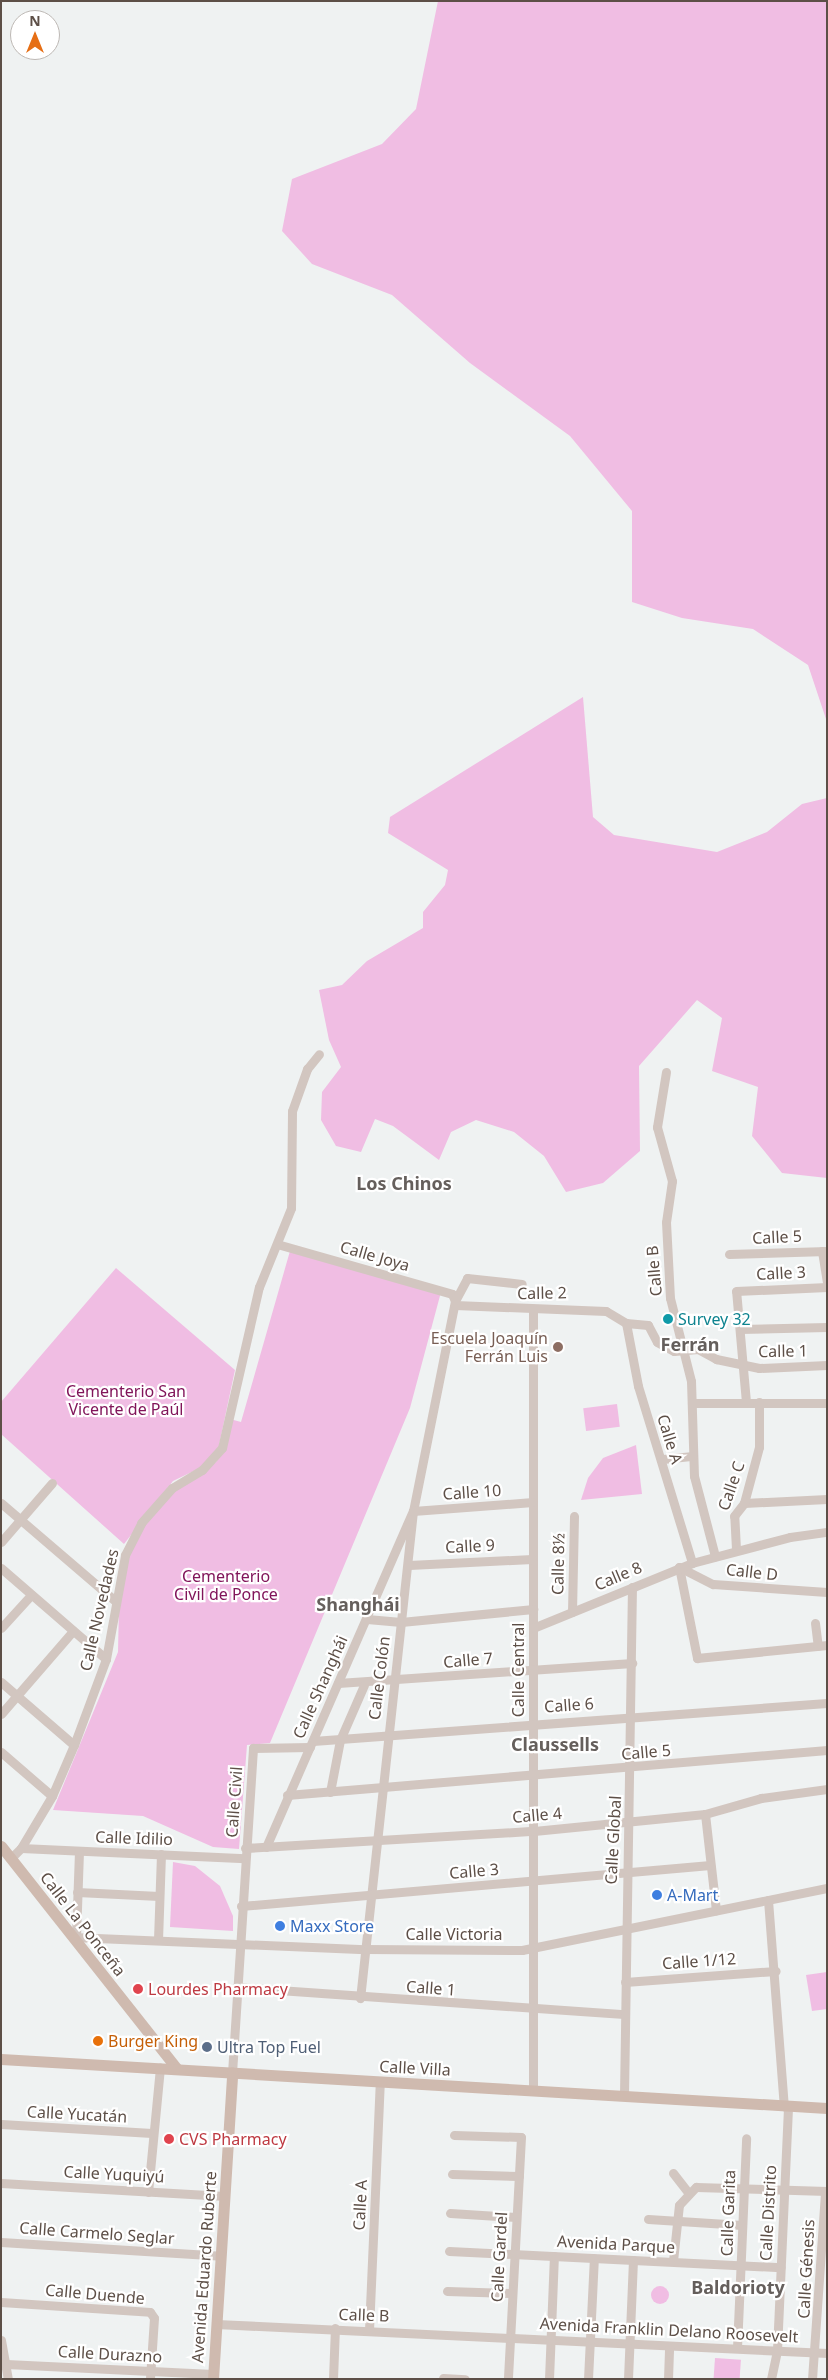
<!DOCTYPE html>
<meta charset="utf-8">
<style>
body{margin:0}
#map{position:relative;width:828px;height:2380px;overflow:hidden;background:#eff2f2;font-family:"Noto Sans",sans-serif}
div>[style]{position:absolute}
.green>*{inset:0;background:#f0bde3;transform-origin:0 0}
.round{border-radius:50%}
.minor>*{height:9px;margin:-4.5px;padding:0 4.5px;transform-origin:4.5px;border-radius:4.5px;background:#d2c6c0}
.major>*{height:11px;margin:-5.5px;padding:0 5.5px;transform-origin:5.5px;border-radius:5.5px;background:#cfbaaf}
.dots>*{width:14px;height:14px;translate:-50% -50%;box-sizing:border-box;border:2px solid #fff;border-radius:50%}
span{translate:-50% -50%;white-space:nowrap;text-align:center;line-height:1.15;-webkit-text-stroke:4.5px #fff;paint-order:stroke}
.street-label{font-size:16px;color:#5d4f47}
.culture-label{font-size:16px;color:#0d838f}
.left{translate:0 -50%;text-align:left}
.education-label{font-size:16px;color:#785e54}
.right{translate:-100% -50%;text-align:right}
.park-label{font-size:16px;color:#81155a}
.shop-label{font-size:16px;color:#366cbe}
.health-label{font-size:16px;color:#be3a42}
.food-label{font-size:16px;color:#c56008}
.service-label{font-size:16px;color:#4e5e75}
.neighbourhood-label{font-size:18px;color:#655f5c;font-weight:700}
.frame{position:absolute;inset:0;border:2px solid #5d4f47;pointer-events:none}
.north{position:absolute;left:10px;top:10px;width:50px;height:50px;box-sizing:border-box;background:#fff;border:1px solid #beb9b5;border-radius:50%;rotate:0deg;font-size:14px;font-weight:700;line-height:20px;text-align:center;color:#5d4f47}
.north::after{content:'';display:block;margin:auto;width:18px;height:22px;background:#e66f15;clip-path:polygon(50% 0,100% 100%,50% 72%,0 100%)}
</style>
<div id="map">
<div class="green">
<i style="clip-path:polygon(438px 1px,827px 1px,827px 722px,808px 665px,753px 629px,682px 618px,632px 602px,632px 511px,570px 436px,470px 363px,392px 295px,312px 264px,282px 231px,292px 179px,382px 144px,416px 109px)"></i>
<i style="clip-path:polygon(583px 697px,593px 817px,614px 835px,717px 852px,767px 832px,802px 804px,827px 798px,827px 1178px,782px 1173px,752px 1136px,758px 1087px,712px 1071px,722px 1018px,697px 1000px,639px 1066px,640px 1151px,603px 1183px,566px 1192px,544px 1156px,514px 1132px,476px 1120px,451px 1132px,439px 1160px,393px 1126px,375px 1119px,361px 1152px,336px 1146px,321px 1120px,322px 1092px,341px 1067px,329px 1040px,319px 990px,342px 985px,367px 961px,423px 928px,423px 912px,445px 885px,448px 870px,388px 833px,390px 817px)"></i>
<i style="clip-path:polygon(290px 1251px,441px 1292px,410px 1408px,270px 1743px,247px 1745px,239px 1849px,213px 1847px,143px 1816px,53px 1810px,118px 1652px,119px 1604px,129px 1556px,141px 1530px,171px 1494px,216px 1462px,223px 1451px,230px 1419px,241px 1422px)"></i>
<i style="clip-path:polygon(116px 1268px,235px 1370px,218px 1450px,200px 1468px,173px 1481px,124px 1544px,1px 1434px,1px 1402px)"></i>
<i style="left:617px;top:1404px;width:23px;height:34px;rotate:83deg"></i>
<i style="clip-path:polygon(636px 1445px,642px 1494px,581px 1500px,588px 1478px,603px 1458px)"></i>
<i style="clip-path:polygon(173px 1862px,195px 1866px,220px 1886px,233px 1916px,233px 1931px,170px 1927px)"></i>
<i style="clip-path:polygon(827px 1972px,827px 2009px,812px 2011px,806px 1975px)"></i>
<i class="round" style="left:651px;top:2286px;width:18px;height:18px"></i>
<i style="left:715px;top:2358px;width:26px;height:21px;rotate:4deg"></i>
</div>
<div class="minor">
<i style="left:666px;top:1072px;width:56px;rotate:99.3deg"></i>
<i style="left:657px;top:1127px;width:56px;rotate:74.5deg"></i>
<i style="left:672px;top:1181px;width:41px;rotate:98.3deg"></i>
<i style="left:666px;top:1222px;width:76px;rotate:87deg"></i>
<i style="left:670px;top:1298px;width:86px;rotate:75.8deg"></i>
<i style="left:691px;top:1381px;width:95px;rotate:88.2deg"></i>
<i style="left:694px;top:1476px;width:83px;rotate:75.3deg"></i>
<i style="left:277px;top:1244px;width:182px;rotate:15.9deg"></i>
<i style="left:452px;top:1294px;width:8px;rotate:67deg"></i>
<i style="left:455px;top:1301px;width:214px;rotate:101.3deg"></i>
<i style="left:413px;top:1511px;width:490px;rotate:96.2deg"></i>
<i style="left:822px;top:1251px;width:31px;rotate:81deg"></i>
<i style="left:729px;top:1254px;width:98px;rotate:-1.8deg"></i>
<i style="left:455px;top:1301px;width:26px;rotate:-62deg"></i>
<i style="left:467px;top:1278px;width:55px;rotate:6.2deg"></i>
<i style="left:455px;top:1305px;width:151px;rotate:2.3deg"></i>
<i style="left:606px;top:1311px;width:23px;rotate:31deg"></i>
<i style="left:626px;top:1323px;width:22px;rotate:5deg"></i>
<i style="left:648px;top:1325px;width:19px;rotate:62deg"></i>
<i style="left:657px;top:1342px;width:19px;rotate:28deg"></i>
<i style="left:674px;top:1351px;width:24px;rotate:-5deg"></i>
<i style="left:698px;top:1349px;width:21px;rotate:29deg"></i>
<i style="left:716px;top:1359px;width:44px;rotate:11.8deg"></i>
<i style="left:759px;top:1368px;width:68px;rotate:-2.5deg"></i>
<i style="left:533px;top:1310px;width:780px;rotate:90deg"></i>
<i style="left:626px;top:1323px;width:64px;rotate:79.2deg"></i>
<i style="left:638px;top:1386px;width:185px;rotate:73deg"></i>
<i style="left:740px;top:1329px;width:87px;rotate:-1.3deg"></i>
<i style="left:746px;top:1402px;width:111px;rotate:-95.1deg"></i>
<i style="left:736px;top:1291px;width:91px;rotate:-2.5deg"></i>
<i style="left:692px;top:1403px;width:135px"></i>
<i style="left:663px;top:1459px;width:30px;rotate:-6deg"></i>
<i style="left:1px;top:1503px;width:149px;rotate:40.6deg"></i>
<i style="left:744px;top:1503px;width:83px;rotate:-2.8deg"></i>
<i style="left:1px;top:1542px;width:78px;rotate:-49.2deg"></i>
<i style="left:736px;top:1549px;width:33px;rotate:-93deg"></i>
<i style="left:734px;top:1516px;width:16px;rotate:-52deg"></i>
<i style="left:744px;top:1503px;width:58px;rotate:-75deg"></i>
<i style="left:759px;top:1447px;width:45px;rotate:-90deg"></i>
<i style="left:409px;top:1565px;width:123px;rotate:-2.8deg"></i>
<i style="left:679px;top:1567px;width:93px;rotate:78.8deg"></i>
<i style="left:697px;top:1658px;width:131px;rotate:-5.7deg"></i>
<i style="left:679px;top:1567px;width:38px;rotate:27deg"></i>
<i style="left:713px;top:1584px;width:114px;rotate:4deg"></i>
<i style="left:1px;top:1568px;width:139px;rotate:40.9deg"></i>
<i style="left:572px;top:1612px;width:96px;rotate:-88.8deg"></i>
<i style="left:367px;top:1619px;width:34px;rotate:5deg"></i>
<i style="left:401px;top:1622px;width:133px;rotate:-5.6deg"></i>
<i style="left:815px;top:1623px;width:23px;rotate:83deg"></i>
<i style="left:1px;top:1628px;width:45px;rotate:-47.7deg"></i>
<i style="left:533px;top:1628px;width:172px;rotate:-22.2deg"></i>
<i style="left:692px;top:1563px;width:101px;rotate:-14.9deg"></i>
<i style="left:790px;top:1537px;width:37px;rotate:-8deg"></i>
<i style="left:1px;top:1682px;width:96px;rotate:40.8deg"></i>
<i style="left:338px;top:1683px;width:295px;rotate:-3.9deg"></i>
<i style="left:1px;top:1714px;width:110px;rotate:-49.1deg"></i>
<i style="left:313px;top:1741px;width:515px;rotate:-4.23deg"></i>
<i style="left:1px;top:1752px;width:67px;rotate:40.8deg"></i>
<i style="left:330px;top:1792px;width:53px;rotate:-79.1deg"></i>
<i style="left:340px;top:1740px;width:60px;rotate:-66.4deg"></i>
<i style="left:287px;top:1795px;width:542px;rotate:-4.76deg"></i>
<i style="left:705px;top:1814px;width:97px;rotate:83.5deg"></i>
<i style="left:266px;top:1847px;width:367px;rotate:-66.4deg"></i>
<i style="left:413px;top:1511px;width:120px;rotate:-4.3deg"></i>
<i style="left:21px;top:1848px;width:224px;rotate:2.6deg"></i>
<i style="left:245px;top:1848px;width:289px;rotate:-3.4deg"></i>
<i style="left:534px;top:1831px;width:172px;rotate:-5.7deg"></i>
<i style="left:705px;top:1814px;width:58px;rotate:-15.9deg"></i>
<i style="left:761px;top:1798px;width:67px;rotate:-7.8deg"></i>
<i style="left:11px;top:1858px;width:14px;rotate:-45deg"></i>
<i style="left:21px;top:1848px;width:61px;rotate:-59.2deg"></i>
<i style="left:52px;top:1796px;width:56px;rotate:-66.7deg"></i>
<i style="left:74px;top:1745px;width:92px;rotate:-69.6deg"></i>
<i style="left:106px;top:1659px;width:106px;rotate:-79.6deg"></i>
<i style="left:125px;top:1555px;width:36px;rotate:-63deg"></i>
<i style="left:141px;top:1523px;width:47px;rotate:-48.5deg"></i>
<i style="left:172px;top:1488px;width:35px;rotate:-31deg"></i>
<i style="left:202px;top:1470px;width:30px;rotate:-48deg"></i>
<i style="left:222px;top:1448px;width:165px;rotate:-77.1deg"></i>
<i style="left:259px;top:1287px;width:85px;rotate:-67.9deg"></i>
<i style="left:291px;top:1208px;width:97px;rotate:-89.4deg"></i>
<i style="left:292px;top:1111px;width:45px;rotate:-70.3deg"></i>
<i style="left:307px;top:1069px;width:19px;rotate:-51deg"></i>
<i style="left:77px;top:1892px;width:82px;rotate:2.8deg"></i>
<i style="left:768px;top:1900px;width:207px;rotate:85.6deg"></i>
<i style="left:241px;top:1906px;width:471px;rotate:-5deg"></i>
<i style="left:73px;top:1937px;width:292px;rotate:2.4deg"></i>
<i style="left:365px;top:1949px;width:157px;rotate:0.4deg"></i>
<i style="left:522px;top:1950px;width:311px;rotate:-11.5deg"></i>
<i style="left:76px;top:1937px;width:86px;rotate:-88deg"></i>
<i style="left:158px;top:1940px;width:86px;rotate:-88deg"></i>
<i style="left:625px;top:1982px;width:151px;rotate:-4.2deg"></i>
<i style="left:236px;top:1987px;width:389px;rotate:4deg"></i>
<i style="left:232px;top:2073px;width:326px;rotate:-86.3deg"></i>
<i style="left:253px;top:1748px;width:57px;rotate:-1deg"></i>
<i style="left:624px;top:2095px;width:508px;rotate:-89.1deg"></i>
<i style="left:1px;top:2124px;width:151px;rotate:3.4deg"></i>
<i style="left:454px;top:2135px;width:67px;rotate:1.7deg"></i>
<i style="left:521px;top:2137px;width:242px;rotate:93.1deg"></i>
<i style="left:673px;top:2173px;width:24px;rotate:52deg"></i>
<i style="left:452px;top:2174px;width:67px;rotate:1.7deg"></i>
<i style="left:1px;top:2183px;width:224px;rotate:3.3deg"></i>
<i style="left:148px;top:2192px;width:125px;rotate:-84.5deg"></i>
<i style="left:450px;top:2213px;width:66px;rotate:3.5deg"></i>
<i style="left:648px;top:2219px;width:94px;rotate:3.7deg"></i>
<i style="left:1px;top:2242px;width:220px;rotate:3.6deg"></i>
<i style="left:449px;top:2251px;width:332px;rotate:2.8deg"></i>
<i style="left:673px;top:2261px;width:56px;rotate:-83.9deg"></i>
<i style="left:679px;top:2205px;width:25px;rotate:-47deg"></i>
<i style="left:696px;top:2187px;width:131px;rotate:1.7deg"></i>
<i style="left:447px;top:2291px;width:64px;rotate:1.8deg"></i>
<i style="left:1px;top:2302px;width:149px;rotate:3.8deg"></i>
<i style="left:150px;top:2312px;width:7px;rotate:56deg"></i>
<i style="left:154px;top:2318px;width:61px;rotate:93.8deg"></i>
<i style="left:216px;top:2324px;width:612px;rotate:2.72deg"></i>
<i style="left:369px;top:2330px;width:248px;rotate:-87.5deg"></i>
<i style="left:1px;top:2340px;width:40px;rotate:80deg"></i>
<i style="left:737px;top:2348px;width:210px;rotate:-87.5deg"></i>
<i style="left:6px;top:2364px;width:207px;rotate:2.8deg"></i>
<i style="left:443px;top:2378px;width:22px;rotate:3deg"></i>
<i style="left:333px;top:2379px;width:51px;rotate:-87.8deg"></i>
<i style="left:549px;top:2379px;width:123px;rotate:-87.7deg"></i>
<i style="left:588px;top:2379px;width:121px;rotate:-87.2deg"></i>
<i style="left:628px;top:2379px;width:119px;rotate:-87.6deg"></i>
<i style="left:668px;top:2379px;width:33px;rotate:-88deg"></i>
<i style="left:771px;top:2379px;width:30px;rotate:-78deg"></i>
<i style="left:777px;top:2350px;width:244px;rotate:-87.4deg"></i>
<i style="left:812px;top:2379px;width:188px;rotate:-86deg"></i>
</div>
<div class="major">
<i style="left:1px;top:1846px;width:284px;rotate:51.7deg"></i>
<i style="left:1px;top:2059px;width:827px;rotate:3.39deg"></i>
<i style="left:213px;top:2379px;width:307px;rotate:-86.4deg"></i>
</div>
<div class="dots">
<i style="left:668px;top:1319px;background:#0f9aa8"></i>
<i style="left:558px;top:1347px;background:#8d6e63"></i>
<i style="left:657px;top:1895px;background:#3f7fe0"></i>
<i style="left:280px;top:1926px;background:#3f7fe0"></i>
<i style="left:138px;top:1989px;background:#e0444e"></i>
<i style="left:98px;top:2041px;background:#e8710a"></i>
<i style="left:207px;top:2047px;background:#5c6f8a"></i>
<i style="left:169px;top:2139px;background:#e0444e"></i>
</div>
<div class="street-label">
<span style="left:777px;top:1237px;rotate:-3deg">Calle 5</span>
<span style="left:375px;top:1256px;rotate:16deg">Calle Joya</span>
<span style="left:654px;top:1271px;rotate:-95deg">Calle B</span>
<span style="left:781px;top:1273px;rotate:-3deg">Calle 3</span>
<span style="left:542px;top:1293px;rotate:-1deg">Calle 2</span>
<span style="left:783px;top:1351px;rotate:-1deg">Calle 1</span>
<span style="left:670px;top:1439px;rotate:73deg">Calle A</span>
<span style="left:731px;top:1486px;rotate:-71deg">Calle C</span>
<span style="left:472px;top:1492px;rotate:-4deg">Calle 10</span>
<span style="left:470px;top:1546px;rotate:-3deg">Calle 9</span>
<span style="left:558px;top:1564px;rotate:-89deg">Calle 8½</span>
<span style="left:752px;top:1572px;rotate:6deg">Calle D</span>
<span style="left:618px;top:1576px;rotate:-23deg">Calle 8</span>
<span style="left:99px;top:1610px;rotate:-77deg">Calle Novedades</span>
<span style="left:468px;top:1660px;rotate:-5deg">Calle 7</span>
<span style="left:518px;top:1670px;rotate:-90deg">Calle Central</span>
<span style="left:379px;top:1678px;rotate:-83deg">Calle Colón</span>
<span style="left:320px;top:1687px;rotate:-66deg">Calle Shanghái</span>
<span style="left:569px;top:1705px;rotate:-4deg">Calle 6</span>
<span style="left:646px;top:1752px;rotate:-5deg">Calle 5</span>
<span style="left:234px;top:1802px;rotate:-86deg">Calle Civil</span>
<span style="left:537px;top:1815px;rotate:-5deg">Calle 4</span>
<span style="left:134px;top:1838px;rotate:2deg">Calle Idilio</span>
<span style="left:613px;top:1840px;rotate:-87deg">Calle Global</span>
<span style="left:474px;top:1871px;rotate:-5deg">Calle 3</span>
<span style="left:83px;top:1924px;rotate:52deg">Calle La Ponceña</span>
<span style="left:454px;top:1934px">Calle Victoria</span>
<span style="left:699px;top:1961px;rotate:-4deg">Calle 1/12</span>
<span style="left:431px;top:1988px;rotate:4deg">Calle 1</span>
<span style="left:415px;top:2068px;rotate:3deg">Calle Villa</span>
<span style="left:77px;top:2114px;rotate:3deg">Calle Yucatán</span>
<span style="left:114px;top:2174px;rotate:3deg">Calle Yuquiyú</span>
<span style="left:360px;top:2205px;rotate:-87deg">Calle A</span>
<span style="left:728px;top:2213px;rotate:-88deg">Calle Garita</span>
<span style="left:768px;top:2213px;rotate:-87deg">Calle Distrito</span>
<span style="left:97px;top:2233px;rotate:4deg">Calle Carmelo Seglar</span>
<span style="left:616px;top:2244px;rotate:3deg">Avenida Parque</span>
<span style="left:499px;top:2257px;rotate:-87deg">Calle Gardel</span>
<span style="left:204px;top:2267px;rotate:-86deg">Avenida Eduardo Ruberte</span>
<span style="left:806px;top:2269px;rotate:-87deg">Calle Génesis</span>
<span style="left:95px;top:2294px;rotate:5deg">Calle Duende</span>
<span style="left:364px;top:2315px;rotate:2deg">Calle B</span>
<span style="left:669px;top:2330px;rotate:3deg">Avenida Franklin Delano Roosevelt</span>
<span style="left:110px;top:2354px;rotate:3deg">Calle Durazno</span>
</div>
<div class="culture-label">
<span class="left" style="left:678px;top:1319px">Survey 32</span>
</div>
<div class="education-label">
<span class="right" style="left:548px;top:1347px">Escuela Joaquín<br>Ferrán Luis</span>
</div>
<div class="park-label">
<span style="left:126px;top:1400px">Cementerio San<br>Vicente de Paúl</span>
<span style="left:226px;top:1585px">Cementerio<br>Civil de Ponce</span>
</div>
<div class="shop-label">
<span class="left" style="left:667px;top:1895px">A-Mart</span>
<span class="left" style="left:290px;top:1926px">Maxx Store</span>
</div>
<div class="health-label">
<span class="left" style="left:148px;top:1989px">Lourdes Pharmacy</span>
<span class="left" style="left:179px;top:2139px">CVS Pharmacy</span>
</div>
<div class="food-label">
<span class="left" style="left:108px;top:2041px">Burger King</span>
</div>
<div class="service-label">
<span class="left" style="left:217px;top:2047px">Ultra Top Fuel</span>
</div>
<div class="neighbourhood-label">
<span style="left:404px;top:1183px">Los Chinos</span>
<span style="left:690px;top:1344px">Ferrán</span>
<span style="left:358px;top:1604px">Shanghái</span>
<span style="left:555px;top:1744px">Claussells</span>
<span style="left:738px;top:2287px">Baldorioty</span>
</div>
<div class="frame"></div>
<div class="north">N</div>
</div>
